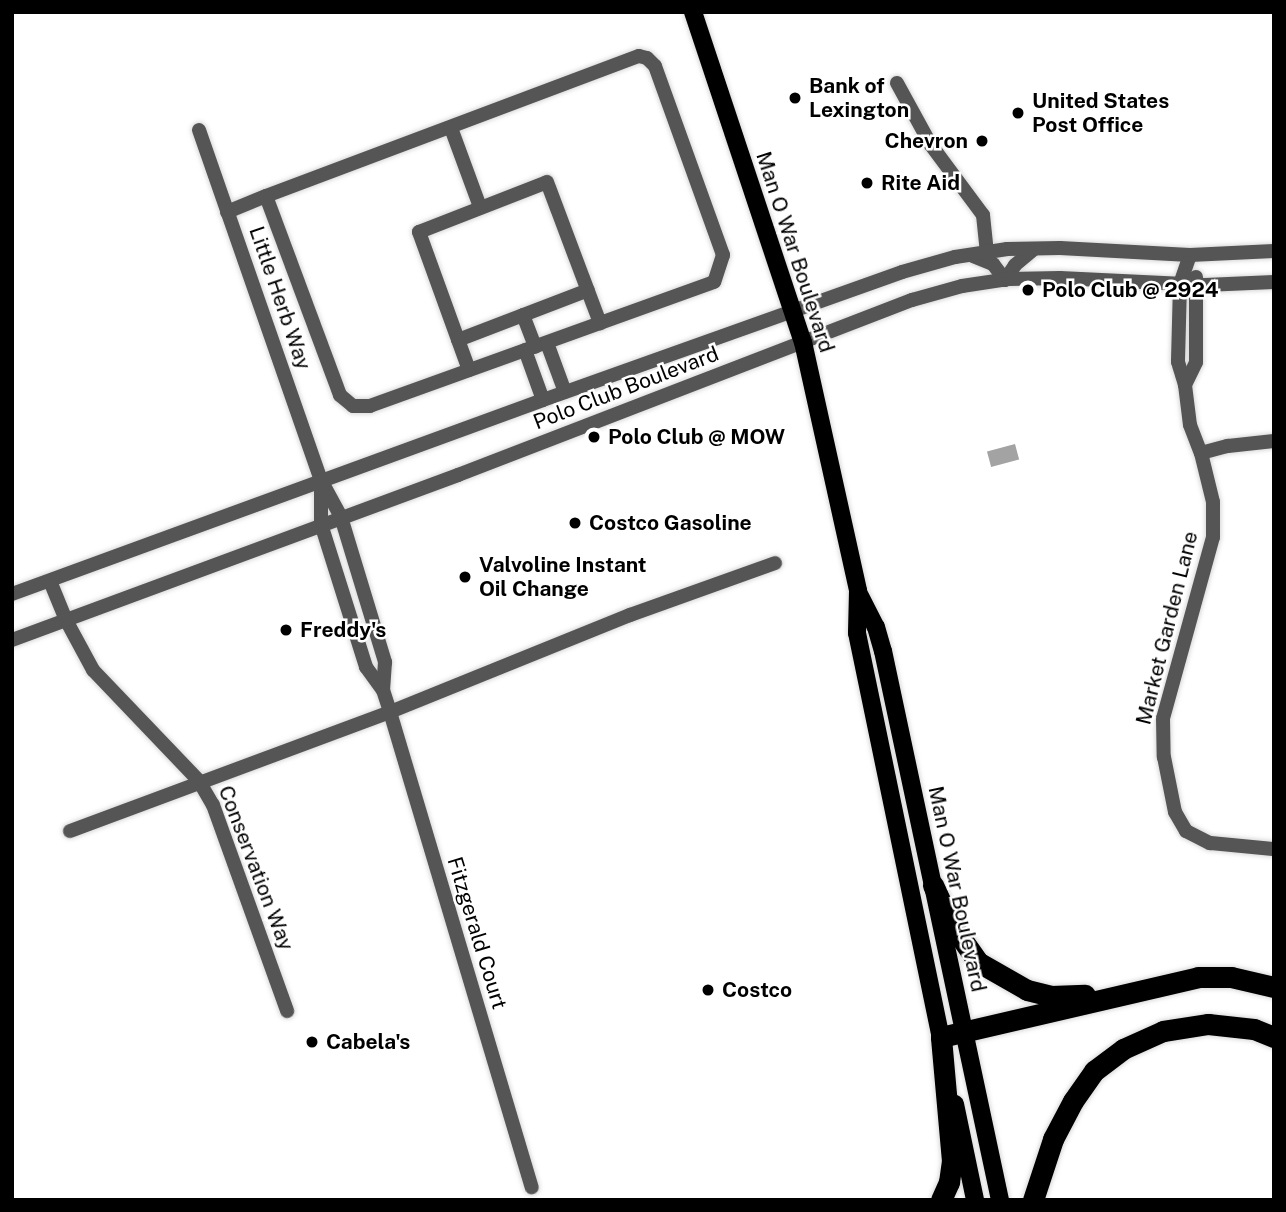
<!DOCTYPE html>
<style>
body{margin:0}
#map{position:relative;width:1286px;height:1212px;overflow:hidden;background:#fff;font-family:"Public Sans",sans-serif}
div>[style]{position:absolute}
.water>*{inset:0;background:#a3a3a3;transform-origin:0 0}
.roads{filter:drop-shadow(0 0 2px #dbdbdb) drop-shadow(0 0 2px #dbdbdb)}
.minor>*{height:14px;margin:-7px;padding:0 7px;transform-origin:7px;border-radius:7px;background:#555}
.major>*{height:18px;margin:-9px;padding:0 9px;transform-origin:9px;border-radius:9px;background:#000}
.highway>*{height:21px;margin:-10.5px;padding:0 10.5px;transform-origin:10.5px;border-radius:10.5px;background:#000}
.dots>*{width:19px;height:19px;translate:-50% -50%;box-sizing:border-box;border:4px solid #fff;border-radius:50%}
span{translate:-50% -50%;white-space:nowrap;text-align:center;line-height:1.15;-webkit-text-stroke:5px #fff;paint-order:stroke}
.poi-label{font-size:21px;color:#000;font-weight:700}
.left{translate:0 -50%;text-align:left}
.right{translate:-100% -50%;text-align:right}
.street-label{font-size:21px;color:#000}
.frame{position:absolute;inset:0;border:14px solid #000;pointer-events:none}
</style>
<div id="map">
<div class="water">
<i style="left:1015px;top:444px;width:16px;height:29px;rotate:75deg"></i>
</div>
<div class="roads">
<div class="minor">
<i style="left:639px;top:56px;width:8px;rotate:14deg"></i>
<i style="left:647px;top:58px;width:11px;rotate:45deg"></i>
<i style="left:655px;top:66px;width:201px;rotate:70.2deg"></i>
<i style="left:723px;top:255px;width:28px;rotate:108deg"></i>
<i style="left:714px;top:282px;width:366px;rotate:160.2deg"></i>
<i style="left:370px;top:406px;width:17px;rotate:180deg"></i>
<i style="left:353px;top:406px;width:17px;rotate:-140deg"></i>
<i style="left:340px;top:395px;width:212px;rotate:-110.4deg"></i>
<i style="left:266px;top:196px;width:398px;rotate:-20.6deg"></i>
<i style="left:897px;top:83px;width:71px;rotate:61.3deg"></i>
<i style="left:931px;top:145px;width:87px;rotate:53.4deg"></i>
<i style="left:983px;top:215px;width:37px;rotate:84deg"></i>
<i style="left:451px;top:128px;width:84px;rotate:69.8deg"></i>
<i style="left:199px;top:130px;width:371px;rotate:70.8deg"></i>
<i style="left:321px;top:480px;width:42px;rotate:61.6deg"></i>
<i style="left:341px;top:517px;width:152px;rotate:73.1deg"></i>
<i style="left:385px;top:662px;width:28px;rotate:94deg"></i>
<i style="left:227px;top:212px;width:42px;rotate:-22.3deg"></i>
<i style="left:1190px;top:255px;width:31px;rotate:109deg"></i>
<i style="left:1180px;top:284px;width:78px;rotate:91.5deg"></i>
<i style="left:1178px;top:362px;width:24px;rotate:73deg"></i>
<i style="left:1185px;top:385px;width:40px;rotate:82.9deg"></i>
<i style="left:1190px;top:425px;width:30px;rotate:69deg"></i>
<i style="left:1201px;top:453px;width:50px;rotate:76.2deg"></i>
<i style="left:1213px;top:502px;width:35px;rotate:90deg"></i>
<i style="left:1213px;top:537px;width:188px;rotate:105.4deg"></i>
<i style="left:1163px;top:718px;width:39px;rotate:89deg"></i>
<i style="left:1164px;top:757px;width:56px;rotate:78.7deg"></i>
<i style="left:1175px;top:812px;width:22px;rotate:60deg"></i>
<i style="left:1186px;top:831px;width:27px;rotate:27deg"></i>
<i style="left:1210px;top:843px;width:64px;rotate:5.4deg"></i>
<i style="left:973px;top:256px;width:22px;rotate:22deg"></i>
<i style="left:993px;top:264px;width:20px;rotate:53deg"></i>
<i style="left:1005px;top:280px;width:18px;rotate:-56deg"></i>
<i style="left:1015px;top:265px;width:25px;rotate:-40deg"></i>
<i style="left:523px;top:315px;width:34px;rotate:69deg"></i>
<i style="left:458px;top:340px;width:139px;rotate:-21deg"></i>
<i style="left:547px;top:343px;width:52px;rotate:69.8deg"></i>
<i style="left:525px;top:350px;width:53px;rotate:70.2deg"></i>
<i style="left:469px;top:370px;width:147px;rotate:-109.9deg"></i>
<i style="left:419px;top:232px;width:137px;rotate:-21.3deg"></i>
<i style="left:547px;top:182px;width:151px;rotate:69.4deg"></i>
<i style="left:1185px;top:385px;width:25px;rotate:-64deg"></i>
<i style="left:1196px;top:362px;width:85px;rotate:-90deg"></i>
<i style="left:1201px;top:453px;width:28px;rotate:-15deg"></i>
<i style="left:1228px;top:446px;width:46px;rotate:-6.2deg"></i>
<i style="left:321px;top:480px;width:44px;rotate:90deg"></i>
<i style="left:321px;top:524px;width:150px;rotate:72.5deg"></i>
<i style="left:366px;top:667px;width:29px;rotate:54deg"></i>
<i style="left:383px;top:690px;width:23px;rotate:72deg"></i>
<i style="left:390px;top:712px;width:496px;rotate:73.4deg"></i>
<i style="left:50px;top:581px;width:42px;rotate:67.7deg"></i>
<i style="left:66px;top:620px;width:57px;rotate:61.6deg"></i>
<i style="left:93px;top:670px;width:153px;rotate:46.3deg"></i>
<i style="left:199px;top:781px;width:28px;rotate:60deg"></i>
<i style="left:213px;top:805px;width:219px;rotate:70.2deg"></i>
<i style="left:12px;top:594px;width:565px;rotate:-20.07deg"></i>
<i style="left:543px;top:400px;width:381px;rotate:-19.6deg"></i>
<i style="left:902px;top:272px;width:55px;rotate:-15.8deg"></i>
<i style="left:955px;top:257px;width:53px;rotate:-8.7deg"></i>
<i style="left:1007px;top:249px;width:53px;rotate:-1.1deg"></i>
<i style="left:1060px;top:248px;width:130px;rotate:3.1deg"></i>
<i style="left:1190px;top:255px;width:84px;rotate:-2.7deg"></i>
<i style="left:12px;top:640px;width:476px;rotate:-20.3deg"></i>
<i style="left:458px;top:475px;width:487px;rotate:-21.1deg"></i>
<i style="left:912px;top:300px;width:52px;rotate:-15.6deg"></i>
<i style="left:962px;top:286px;width:48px;rotate:-8.5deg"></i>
<i style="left:1009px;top:279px;width:51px;rotate:-1.1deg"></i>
<i style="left:1060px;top:278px;width:145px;rotate:2.8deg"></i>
<i style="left:1205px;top:285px;width:69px;rotate:-2.5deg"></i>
<i style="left:70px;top:831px;width:341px;rotate:-20.4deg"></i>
<i style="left:390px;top:712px;width:259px;rotate:-22deg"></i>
<i style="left:630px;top:615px;width:154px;rotate:-19.7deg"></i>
</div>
<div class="major">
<i style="left:693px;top:12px;width:348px;rotate:71.6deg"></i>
<i style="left:803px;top:342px;width:255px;rotate:77.5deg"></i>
<i style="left:858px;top:591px;width:42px;rotate:91.4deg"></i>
<i style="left:857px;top:633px;width:425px;rotate:78.3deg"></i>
<i style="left:859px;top:594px;width:37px;rotate:63deg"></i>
<i style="left:876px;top:627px;width:25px;rotate:74deg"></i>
<i style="left:883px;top:651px;width:561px;rotate:77.97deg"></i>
<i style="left:955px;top:1104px;width:98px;rotate:78.2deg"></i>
</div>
<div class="highway">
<i style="left:933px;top:885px;width:41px;rotate:65.3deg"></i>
<i style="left:950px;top:922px;width:49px;rotate:55deg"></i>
<i style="left:978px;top:962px;width:56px;rotate:29.7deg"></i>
<i style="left:1027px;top:990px;width:25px;rotate:14deg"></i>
<i style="left:1051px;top:996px;width:34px;rotate:-2deg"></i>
<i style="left:941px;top:1200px;width:20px;rotate:-66deg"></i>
<i style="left:949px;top:1182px;width:21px;rotate:-82deg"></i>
<i style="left:952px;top:1161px;width:124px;rotate:-95.1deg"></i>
<i style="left:941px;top:1037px;width:264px;rotate:-13.1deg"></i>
<i style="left:1198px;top:977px;width:33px"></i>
<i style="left:1231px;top:977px;width:44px;rotate:13.1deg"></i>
<i style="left:1033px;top:1200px;width:64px;rotate:-71.8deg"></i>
<i style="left:1053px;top:1139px;width:43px;rotate:-62.2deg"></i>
<i style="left:1073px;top:1101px;width:37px;rotate:-55deg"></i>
<i style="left:1094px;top:1071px;width:36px;rotate:-37deg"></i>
<i style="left:1123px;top:1049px;width:44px;rotate:-24.2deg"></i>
<i style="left:1163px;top:1031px;width:46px;rotate:-8.8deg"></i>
<i style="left:1208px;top:1024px;width:46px;rotate:6.2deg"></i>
<i style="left:1254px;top:1029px;width:22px;rotate:22deg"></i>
</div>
</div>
<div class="dots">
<i style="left:795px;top:98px;background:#000"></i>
<i style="left:1018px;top:113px;background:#000"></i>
<i style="left:982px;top:141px;background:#000"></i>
<i style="left:867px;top:183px;background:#000"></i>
<i style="left:1028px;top:290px;background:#000"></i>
<i style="left:594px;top:437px;background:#000"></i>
<i style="left:575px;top:523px;background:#000"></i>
<i style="left:465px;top:577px;background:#000"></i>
<i style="left:286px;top:630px;background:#000"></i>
<i style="left:708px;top:990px;background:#000"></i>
<i style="left:312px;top:1042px;background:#000"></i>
</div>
<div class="poi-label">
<span class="left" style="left:809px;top:98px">Bank of<br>Lexington</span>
<span class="left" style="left:1032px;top:113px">United States<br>Post Office</span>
<span class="right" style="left:968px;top:141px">Chevron</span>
<span class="left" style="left:881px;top:183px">Rite Aid</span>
<span class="left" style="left:1042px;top:290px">Polo Club @ 2924</span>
<span class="left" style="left:608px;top:437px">Polo Club @ MOW</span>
<span class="left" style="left:589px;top:523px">Costco Gasoline</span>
<span class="left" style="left:479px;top:577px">Valvoline Instant<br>Oil Change</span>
<span class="left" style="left:300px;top:630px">Freddy's</span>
<span class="left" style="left:722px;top:990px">Costco</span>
<span class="left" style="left:326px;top:1042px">Cabela's</span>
</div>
<div class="street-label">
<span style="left:795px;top:252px;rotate:72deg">Man O War Boulevard</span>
<span style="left:280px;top:298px;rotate:71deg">Little Herb Way</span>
<span style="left:626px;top:388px;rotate:-21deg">Polo Club Boulevard</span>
<span style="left:1167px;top:628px;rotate:-76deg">Market Garden Lane</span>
<span style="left:256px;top:868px;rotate:69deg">Conservation Way</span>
<span style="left:957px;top:889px;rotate:78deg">Man O War Boulevard</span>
<span style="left:477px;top:933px;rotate:73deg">Fitzgerald Court</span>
</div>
<div class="frame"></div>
</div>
